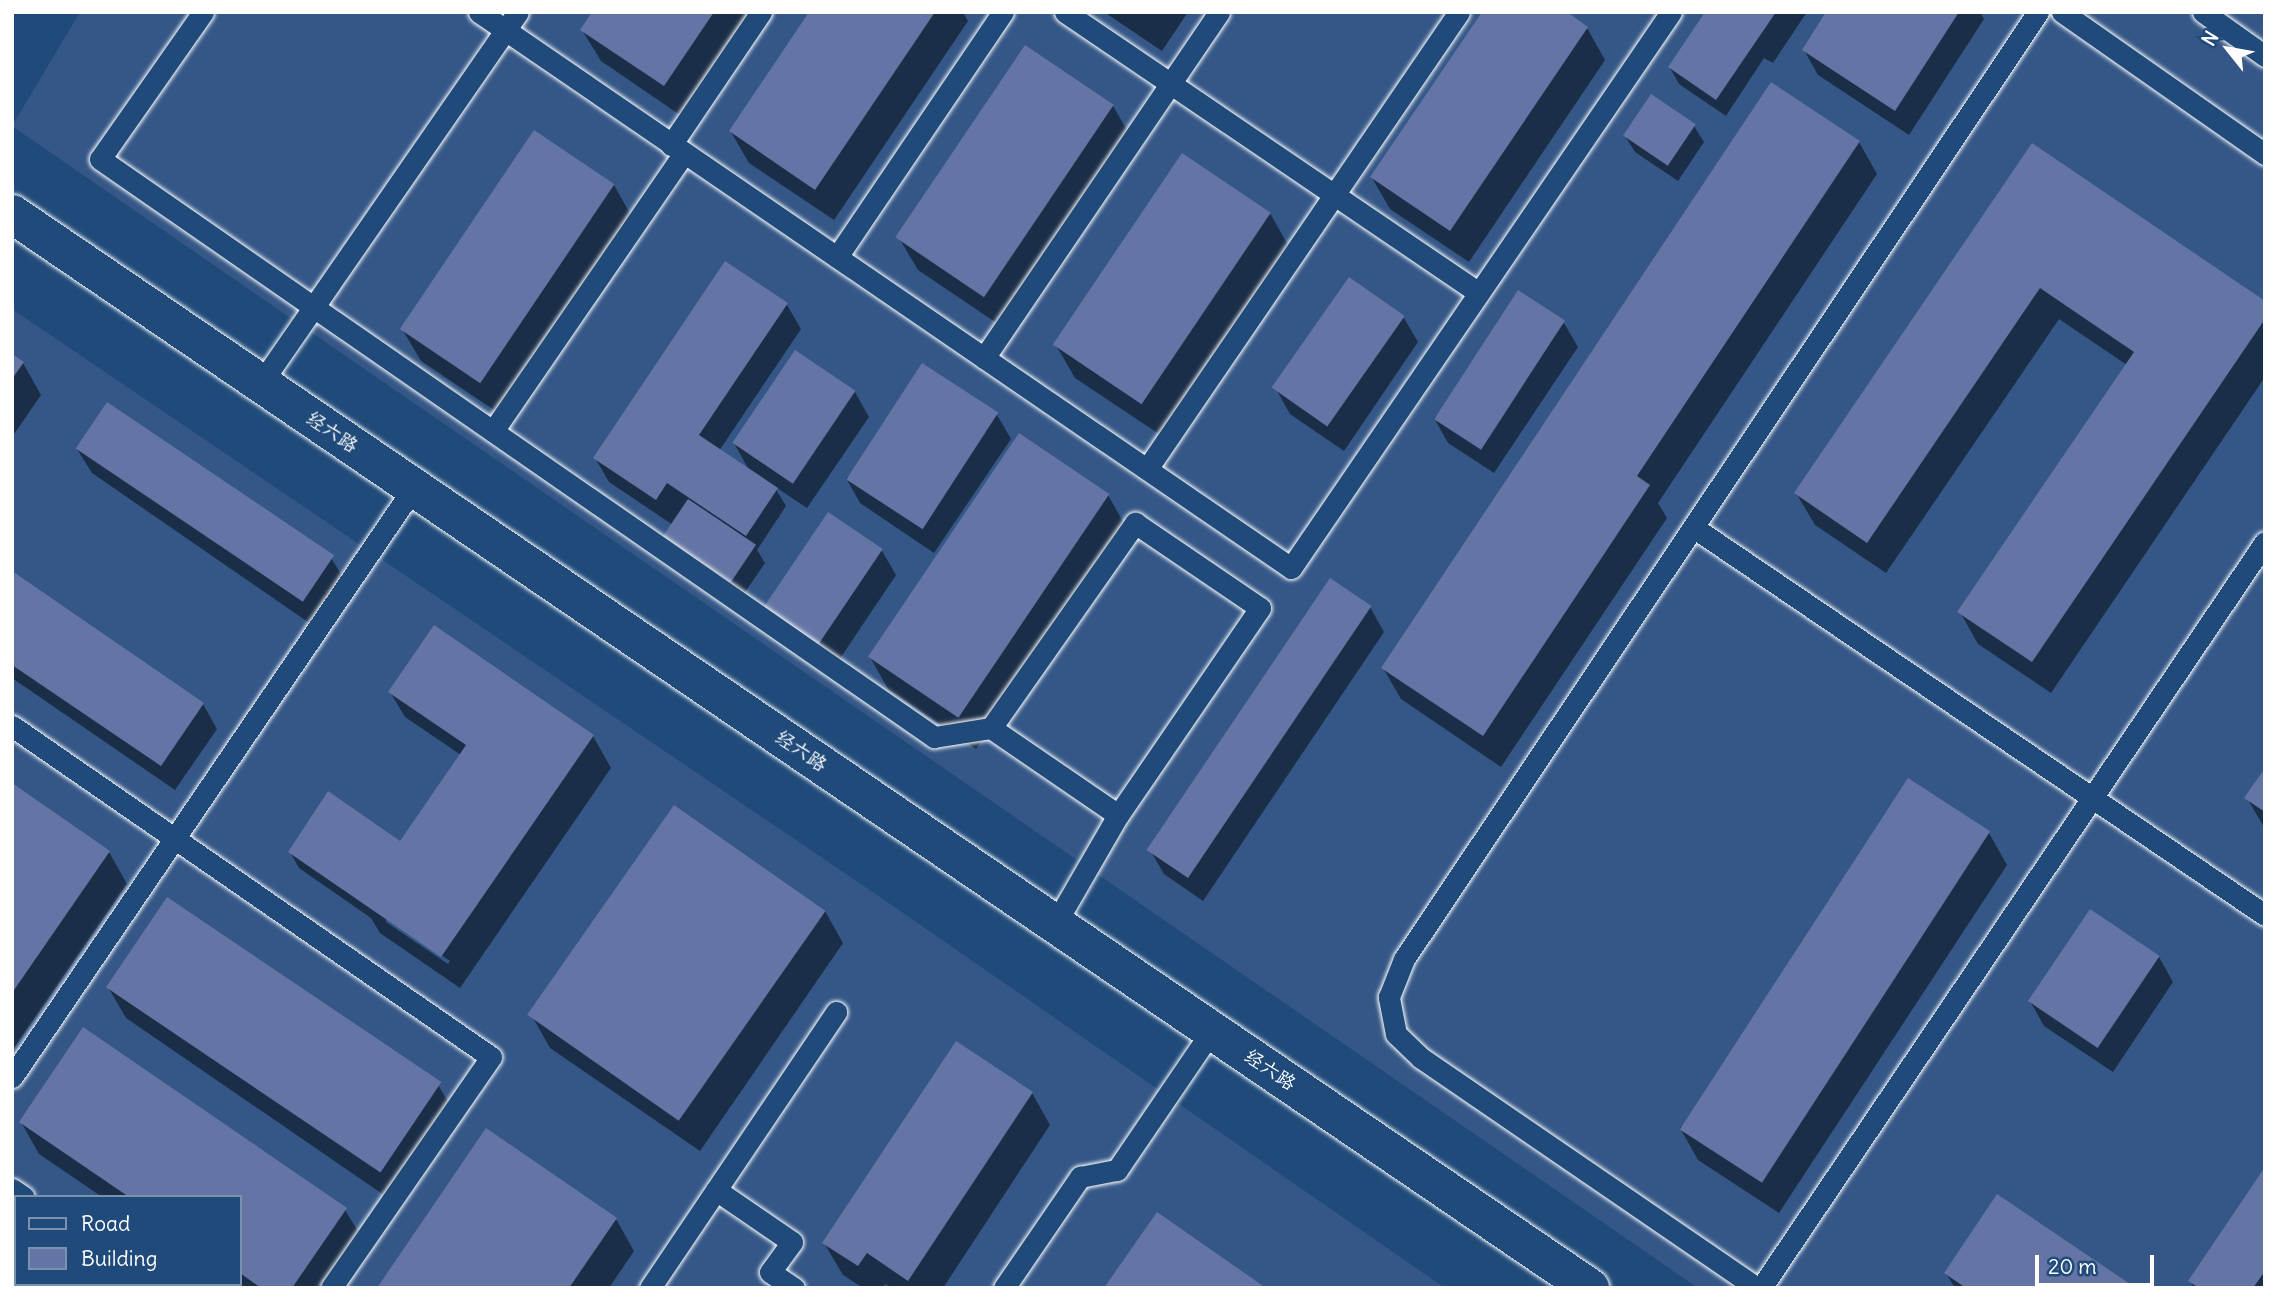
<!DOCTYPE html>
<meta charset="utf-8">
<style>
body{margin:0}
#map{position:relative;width:2277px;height:1300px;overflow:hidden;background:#1f4a7a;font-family:Delius,"LXGW WenKai TC",sans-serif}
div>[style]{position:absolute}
.built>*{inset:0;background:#345787}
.shadow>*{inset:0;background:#0007}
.building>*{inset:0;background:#6475a5;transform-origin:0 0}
.roads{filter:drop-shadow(0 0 2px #fff) drop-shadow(0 0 2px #fff)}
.lane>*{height:21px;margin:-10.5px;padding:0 10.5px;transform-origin:10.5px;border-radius:10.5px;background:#1f4a7a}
.secondary>*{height:38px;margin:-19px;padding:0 19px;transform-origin:19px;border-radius:19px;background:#1f4a7a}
span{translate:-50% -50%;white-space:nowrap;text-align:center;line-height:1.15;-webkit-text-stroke:7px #1f4a7a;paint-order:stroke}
.street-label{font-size:19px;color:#fff}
.frame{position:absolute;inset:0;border:14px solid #fff;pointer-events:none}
.legend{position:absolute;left:14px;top:1195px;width:228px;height:91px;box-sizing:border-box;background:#1f4a7a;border:2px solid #7992af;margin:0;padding:9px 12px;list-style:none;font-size:21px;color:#fff}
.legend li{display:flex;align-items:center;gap:14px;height:35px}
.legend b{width:35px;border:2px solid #7992af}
.north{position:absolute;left:2193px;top:14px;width:70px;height:70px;-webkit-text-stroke:5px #1f4a7a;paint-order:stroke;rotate:301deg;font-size:19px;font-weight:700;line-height:28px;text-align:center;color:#fff}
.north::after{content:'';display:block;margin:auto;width:24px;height:32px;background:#fff;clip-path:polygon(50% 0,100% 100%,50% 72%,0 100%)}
.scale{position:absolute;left:2035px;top:1255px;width:119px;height:32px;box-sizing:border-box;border:4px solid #fff;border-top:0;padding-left:9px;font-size:21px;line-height:24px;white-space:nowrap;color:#fff;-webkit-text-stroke:5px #1f4a7a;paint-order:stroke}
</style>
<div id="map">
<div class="built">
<i style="clip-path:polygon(80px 12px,2265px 12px,2265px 1288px,1698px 1288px,12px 126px)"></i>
<i style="clip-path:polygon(evenodd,12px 309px,880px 897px,1445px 1288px,12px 1288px,12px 309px,16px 1197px,240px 1197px,240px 1284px,16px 1284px,16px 1197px)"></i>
</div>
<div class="shadow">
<i style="clip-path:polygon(594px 12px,753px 12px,683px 117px,601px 61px,582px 30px)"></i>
<i style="clip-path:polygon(811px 12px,963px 12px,968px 21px,834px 220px,749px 163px,731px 132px)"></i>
<i style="clip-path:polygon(1104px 12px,1188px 12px,1162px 51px)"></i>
<i style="clip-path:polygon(1707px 12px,1807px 12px,1773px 63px,1764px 58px,1726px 116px,1679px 84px,1670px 68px)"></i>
<i style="clip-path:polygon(1828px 12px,1980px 12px,1984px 19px,1909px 135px,1818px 75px,1804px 50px)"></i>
<i style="clip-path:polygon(1587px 28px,1605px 60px,1469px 262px,1390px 209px,1372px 178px)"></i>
<i style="clip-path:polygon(1113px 106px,1131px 137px,1004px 328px,918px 270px,899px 238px)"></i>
<i style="clip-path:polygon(1694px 126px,1704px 142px,1678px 181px,1635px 152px,1625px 136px)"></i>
<i style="clip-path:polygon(1859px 142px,1877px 174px,1658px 503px,1667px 518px,1501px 767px,1401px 699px,1383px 668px)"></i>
<i style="clip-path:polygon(2033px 145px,2265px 303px,2265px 377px,2051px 693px,1978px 644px,1960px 612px,2127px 365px,2059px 319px,1886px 573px,1815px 525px,1796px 493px)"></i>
<i style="clip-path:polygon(614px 185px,632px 217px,500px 414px,421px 361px,402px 329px)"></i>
<i style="clip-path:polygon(1270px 213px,1288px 245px,1162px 436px,1075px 378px,1057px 347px)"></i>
<i style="clip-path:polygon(725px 263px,787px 305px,801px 329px,719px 451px,750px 472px,734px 443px,855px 392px,869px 417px,807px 508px,774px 486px,786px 506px,757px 550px,765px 563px,741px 598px,675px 553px,665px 536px,673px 525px,609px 482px,595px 458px)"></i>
<i style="clip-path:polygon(1404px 318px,1418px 342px,1344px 451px,1290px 414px,1276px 389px)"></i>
<i style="clip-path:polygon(1564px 323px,1578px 347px,1494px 473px,1448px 443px,1434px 418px)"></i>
<i style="clip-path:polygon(12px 356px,23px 363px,41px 395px,12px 437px)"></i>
<i style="clip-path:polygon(997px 415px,1011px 439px,934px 553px,860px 503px,846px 478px)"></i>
<i style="clip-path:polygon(77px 449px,331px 558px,346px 582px,315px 627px,92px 473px)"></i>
<i style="clip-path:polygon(1108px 495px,1126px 527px,976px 749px,888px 689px,870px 657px)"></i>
<i style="clip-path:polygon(828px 514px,882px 551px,896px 575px,831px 672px,778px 636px)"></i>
<i style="clip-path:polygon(12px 573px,203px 704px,217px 729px,175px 790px,12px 678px)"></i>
<i style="clip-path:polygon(1370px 607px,1384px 632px,1203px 901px,1164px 874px,1150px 850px)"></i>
<i style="clip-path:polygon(evenodd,390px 692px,593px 736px,611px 768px,460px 988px,380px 933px,371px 918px,299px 868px,290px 852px,400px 845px,461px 755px,405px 717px,390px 692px,386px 917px,450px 961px,448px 964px,386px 922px,386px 917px)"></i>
<i style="clip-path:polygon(2265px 771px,2265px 829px,2247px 798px)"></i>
<i style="clip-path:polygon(12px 785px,109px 852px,127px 884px,12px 1051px)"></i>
<i style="clip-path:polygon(1989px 833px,2007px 865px,1779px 1213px,1698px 1160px,1680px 1128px)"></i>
<i style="clip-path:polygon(825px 911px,843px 943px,700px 1151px,550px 1048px,532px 1016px)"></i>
<i style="clip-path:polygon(2159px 957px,2173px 982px,2113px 1072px,2044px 1026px,2030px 1001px)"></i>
<i style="clip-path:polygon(108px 987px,438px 1085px,457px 1117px,397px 1204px,126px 1018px)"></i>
<i style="clip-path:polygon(1032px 1093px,1050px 1125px,943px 1288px,892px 1288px,885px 1284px,883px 1288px,863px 1288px,843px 1275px,824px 1243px)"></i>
<i style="clip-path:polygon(21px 1122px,345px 1210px,364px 1241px,331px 1288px,235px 1288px,230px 1284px,240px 1284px,240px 1197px,102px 1197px,39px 1154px)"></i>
<i style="clip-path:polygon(2265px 1170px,2265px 1288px,2194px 1288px,2190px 1281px)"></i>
<i style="clip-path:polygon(616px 1219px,634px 1251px,609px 1288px,379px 1288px)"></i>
<i style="clip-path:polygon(1946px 1273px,2133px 1288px,1955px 1288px)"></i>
</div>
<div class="building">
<i style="clip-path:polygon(592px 12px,714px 12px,664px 86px,580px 30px)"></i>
<i style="clip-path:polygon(809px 12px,935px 12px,815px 190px,729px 131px)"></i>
<i style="clip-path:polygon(1482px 12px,1567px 12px,1588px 27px,1450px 231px,1370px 177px)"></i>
<i style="clip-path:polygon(1705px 12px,1776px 12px,1716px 100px,1668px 67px)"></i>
<i style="clip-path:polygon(1826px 12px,1959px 12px,1895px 111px,1802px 50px)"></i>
<i style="left:1025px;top:45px;width:107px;height:232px;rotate:34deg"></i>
<i style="clip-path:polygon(1771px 82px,1860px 141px,1637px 476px,1650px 485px,1483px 736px,1381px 668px)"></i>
<i style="left:1651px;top:94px;width:54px;height:50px;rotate:34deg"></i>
<i style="left:534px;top:130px;width:97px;height:240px;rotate:34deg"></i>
<i style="clip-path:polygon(2032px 143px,2265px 301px,2265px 319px,2032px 662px,1957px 612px,2134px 352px,2040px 288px,1867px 543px,1794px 493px)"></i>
<i style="left:1182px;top:153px;width:107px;height:231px;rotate:34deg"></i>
<i style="clip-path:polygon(725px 261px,788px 303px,699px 435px,778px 488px,746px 536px,667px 483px,656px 500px,593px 458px)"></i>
<i style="left:1349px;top:277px;width:68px;height:135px;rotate:35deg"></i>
<i style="left:1518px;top:290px;width:56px;height:154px;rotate:33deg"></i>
<i style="left:795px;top:350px;width:73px;height:112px;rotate:34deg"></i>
<i style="clip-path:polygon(12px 354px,24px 362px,12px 379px)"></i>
<i style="left:922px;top:363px;width:91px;height:139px;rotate:33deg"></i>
<i style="left:107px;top:402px;width:274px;height:56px;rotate:34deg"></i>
<i style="left:1019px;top:433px;width:109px;height:270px;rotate:34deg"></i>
<i style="left:688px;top:499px;width:82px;height:45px;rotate:34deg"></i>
<i style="left:828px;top:512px;width:66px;height:120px;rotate:34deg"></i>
<i style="clip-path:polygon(12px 571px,204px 703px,161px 766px,12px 665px)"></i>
<i style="left:1330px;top:578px;width:50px;height:328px;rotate:34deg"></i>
<i style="clip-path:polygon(434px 625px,594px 735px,441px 957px,288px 852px,328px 791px,400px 841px,466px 745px,388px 692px)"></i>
<i style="clip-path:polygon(2265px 768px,2265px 812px,2244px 798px)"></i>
<i style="left:1908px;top:778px;width:98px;height:419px;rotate:33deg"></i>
<i style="clip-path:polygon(12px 783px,110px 851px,12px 993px)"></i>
<i style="left:674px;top:805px;width:185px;height:256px;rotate:35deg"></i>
<i style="left:167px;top:897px;width:331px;height:109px;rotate:34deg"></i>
<i style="left:2090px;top:909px;width:84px;height:111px;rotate:34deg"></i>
<i style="clip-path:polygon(83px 1027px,347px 1208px,292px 1288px,261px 1288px,240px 1273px,240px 1197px,129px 1197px,19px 1122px)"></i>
<i style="clip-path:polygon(956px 1041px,1033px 1092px,908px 1281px,867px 1253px,858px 1266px,822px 1243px)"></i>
<i style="clip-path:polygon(486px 1128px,617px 1218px,569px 1288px,377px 1288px)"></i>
<i style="clip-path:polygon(2265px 1167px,2265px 1271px,2253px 1288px,2199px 1288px,2188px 1281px)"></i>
<i style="clip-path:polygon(1997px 1194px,2136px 1288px,1966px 1288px,1944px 1273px)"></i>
<i style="clip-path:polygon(1157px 1212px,1266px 1288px,1104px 1288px)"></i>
</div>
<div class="roads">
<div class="lane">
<i style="left:203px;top:12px;width:179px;rotate:125deg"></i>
<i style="left:100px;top:159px;width:1015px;rotate:34.72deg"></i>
<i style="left:934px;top:737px;width:58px;rotate:-9deg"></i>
<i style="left:991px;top:728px;width:154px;rotate:34.4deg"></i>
<i style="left:479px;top:12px;width:984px;rotate:34.4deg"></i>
<i style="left:1291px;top:568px;width:673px;rotate:-55.65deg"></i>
<i style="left:1065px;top:12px;width:500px;rotate:34.17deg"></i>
<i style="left:2062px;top:12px;width:248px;rotate:35deg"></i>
<i style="left:2203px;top:12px;width:76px;rotate:35.4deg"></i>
<i style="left:671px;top:145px;width:161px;rotate:-55.9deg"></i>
<i style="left:837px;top:257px;width:296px;rotate:-55.9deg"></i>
<i style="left:984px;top:358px;width:418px;rotate:-55.8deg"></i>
<i style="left:261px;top:383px;width:451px;rotate:-55.3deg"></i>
<i style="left:493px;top:431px;width:337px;rotate:-55.5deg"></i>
<i style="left:1147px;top:469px;width:553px;rotate:-55.68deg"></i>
<i style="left:1693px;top:527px;width:691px;rotate:34.15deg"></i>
<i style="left:12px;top:726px;width:582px;rotate:34.65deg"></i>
<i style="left:491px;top:1057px;width:281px;rotate:124.7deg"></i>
<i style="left:991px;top:728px;width:251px;rotate:-54.9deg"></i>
<i style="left:1135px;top:523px;width:151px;rotate:34.2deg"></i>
<i style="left:1260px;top:608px;width:251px;rotate:124.4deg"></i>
<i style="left:1118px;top:815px;width:126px;rotate:120deg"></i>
<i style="left:12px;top:1077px;width:714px;rotate:-55.73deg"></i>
<i style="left:12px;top:1189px;width:14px;rotate:34deg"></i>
<i style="left:716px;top:1190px;width:92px;rotate:34.4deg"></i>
<i style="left:792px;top:1242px;width:37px;rotate:126deg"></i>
<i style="left:770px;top:1272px;width:29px;rotate:34deg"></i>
<i style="left:153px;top:1284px;width:6px;rotate:39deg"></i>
<i style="left:650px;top:1288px;width:333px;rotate:-56deg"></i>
<i style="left:1004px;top:1288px;width:135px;rotate:-55.6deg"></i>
<i style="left:1080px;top:1177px;width:38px;rotate:-11deg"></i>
<i style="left:1117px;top:1170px;width:169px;rotate:-55.8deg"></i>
<i style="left:1757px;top:1288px;width:407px;rotate:-145.6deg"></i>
<i style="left:1421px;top:1058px;width:35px;rotate:-136deg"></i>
<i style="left:1396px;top:1034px;width:38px;rotate:-101deg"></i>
<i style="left:1389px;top:997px;width:41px;rotate:-68.5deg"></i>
<i style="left:1404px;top:959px;width:1140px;rotate:-56.2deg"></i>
<i style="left:1761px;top:1288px;width:900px;rotate:-55.96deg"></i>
</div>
<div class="secondary">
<i style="left:12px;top:214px;width:1909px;rotate:34.24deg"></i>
</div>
</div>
<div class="street-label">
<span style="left:332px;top:432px;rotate:34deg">经六路</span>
<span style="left:801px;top:751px;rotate:34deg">经六路</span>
<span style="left:1270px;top:1070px;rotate:34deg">经六路</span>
</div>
<div class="frame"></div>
<ul class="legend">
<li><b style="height:9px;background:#1f4a7a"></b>Road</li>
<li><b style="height:19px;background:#6475a5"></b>Building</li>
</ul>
<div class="north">N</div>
<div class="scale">20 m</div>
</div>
